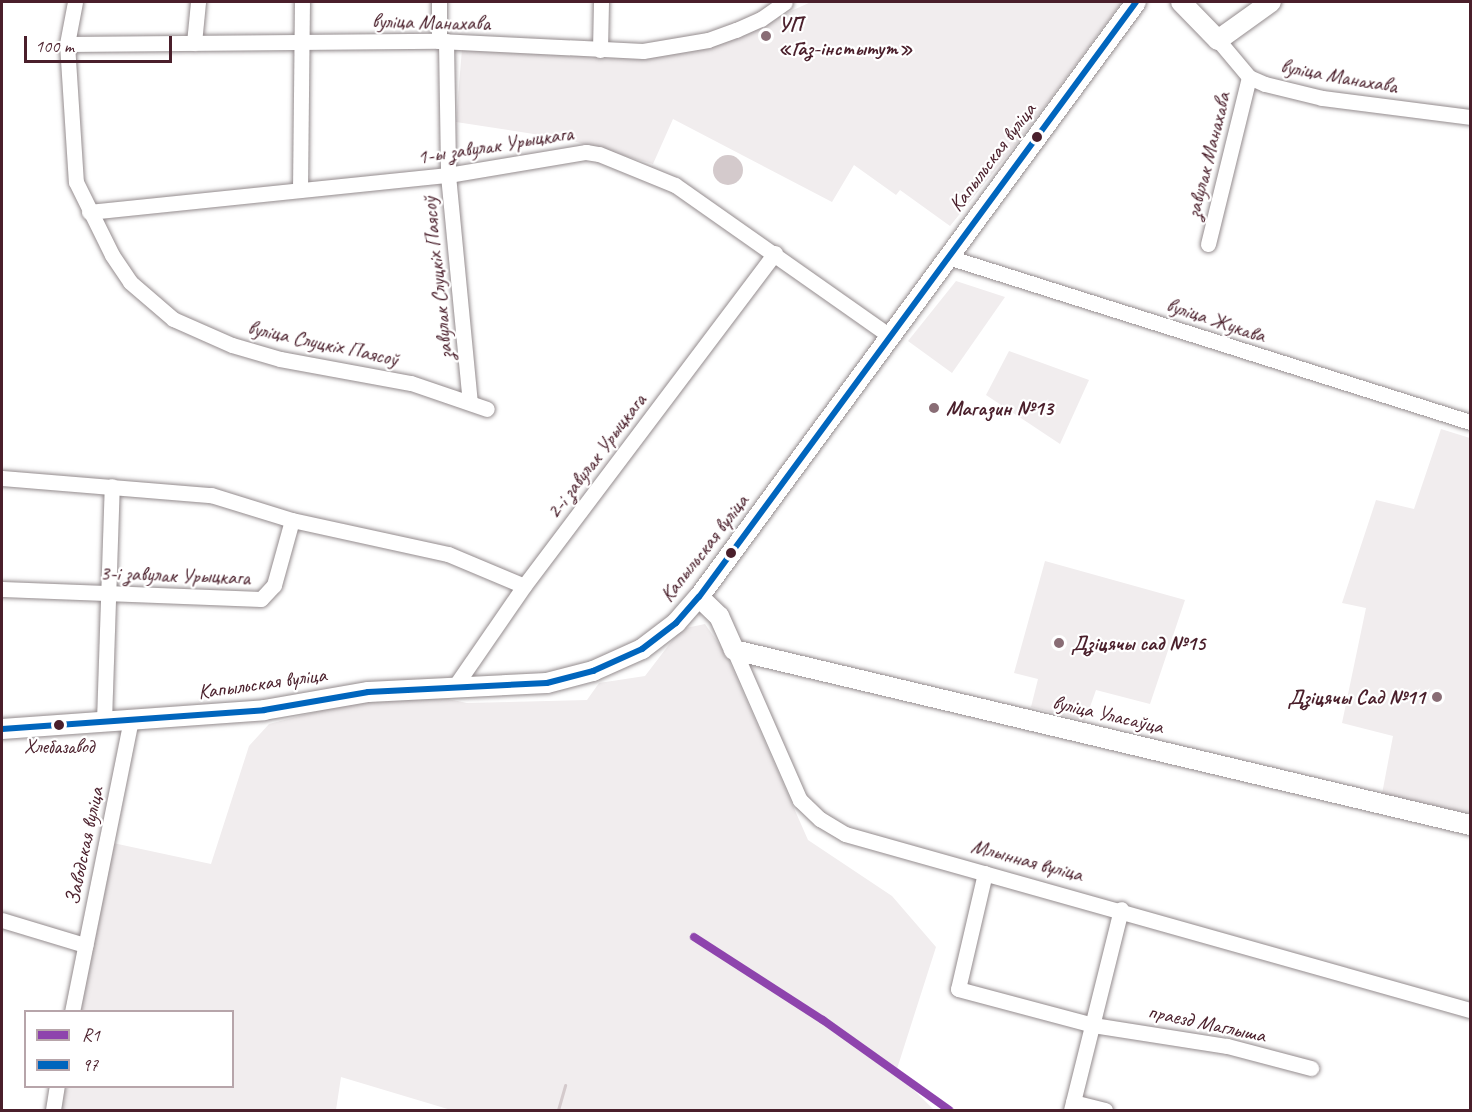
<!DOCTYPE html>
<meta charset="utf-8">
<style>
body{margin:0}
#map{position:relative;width:1472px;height:1112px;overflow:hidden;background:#fff;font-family:Caveat,sans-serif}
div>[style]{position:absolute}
.built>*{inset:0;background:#f1edee}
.water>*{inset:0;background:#d4cacc}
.round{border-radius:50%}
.stream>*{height:3px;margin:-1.5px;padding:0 1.5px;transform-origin:1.5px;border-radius:1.5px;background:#d4cacc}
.roads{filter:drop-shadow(0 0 2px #948c8e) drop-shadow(0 0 2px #948c8e)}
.minor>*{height:15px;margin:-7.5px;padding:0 7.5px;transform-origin:7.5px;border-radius:7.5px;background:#fff}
.major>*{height:20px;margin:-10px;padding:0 10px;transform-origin:10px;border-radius:10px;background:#fff}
.bus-1>*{height:6px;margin:-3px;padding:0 3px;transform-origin:3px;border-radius:3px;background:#0065bd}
.rail-1>*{height:8px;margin:-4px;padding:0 4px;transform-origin:4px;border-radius:4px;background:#8e44ad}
.dots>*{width:16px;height:16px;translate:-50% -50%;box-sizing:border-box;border:3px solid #fff;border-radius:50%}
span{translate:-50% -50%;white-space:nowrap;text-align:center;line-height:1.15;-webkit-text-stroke:4.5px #fff;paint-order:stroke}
.bus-label{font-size:20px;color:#4a1f2b}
.street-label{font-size:21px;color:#4a1f2b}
.poi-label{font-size:21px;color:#4a1f2b;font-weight:700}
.left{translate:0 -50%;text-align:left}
.right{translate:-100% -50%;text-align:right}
.frame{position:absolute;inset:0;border:3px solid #4a1f2b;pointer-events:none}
.legend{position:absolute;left:24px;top:1010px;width:210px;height:78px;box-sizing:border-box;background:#fff;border:2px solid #b7a5aa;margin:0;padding:8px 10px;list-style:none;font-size:18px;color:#4a1f2b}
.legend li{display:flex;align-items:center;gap:12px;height:30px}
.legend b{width:30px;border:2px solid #b7a5aa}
.scale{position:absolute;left:24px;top:36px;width:148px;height:27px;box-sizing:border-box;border:3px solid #4a1f2b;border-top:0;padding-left:8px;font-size:18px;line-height:21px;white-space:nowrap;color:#4a1f2b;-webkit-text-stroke:4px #fff;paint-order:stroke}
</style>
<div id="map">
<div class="built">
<i style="clip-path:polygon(811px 2px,1122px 2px,1022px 137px,950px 226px,900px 190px,896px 195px,854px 165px,832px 202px,673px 119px,653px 164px,566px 139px,456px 122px,462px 49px,638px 57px,724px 41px)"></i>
<i style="clip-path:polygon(956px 281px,1005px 297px,952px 373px,908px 341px)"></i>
<i style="clip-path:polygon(1009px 351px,1089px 380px,1060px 444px,986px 395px)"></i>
<i style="clip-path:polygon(1441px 429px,1470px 438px,1470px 814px,1382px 794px,1393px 736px,1342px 723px,1366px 608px,1342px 603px,1376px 500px,1414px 509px)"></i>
<i style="clip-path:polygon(1045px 561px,1185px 600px,1150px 704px,1096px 690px,1085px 721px,1031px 707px,1038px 679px,1014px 673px)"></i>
<i style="clip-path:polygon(705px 624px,726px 654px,808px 840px,892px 896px,936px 947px,896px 1072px,934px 1110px,451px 1110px,341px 1077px,336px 1110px,59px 1110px,64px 1087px,232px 1086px,232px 1012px,79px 1011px,113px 843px,211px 864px,249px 746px,269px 724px,338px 706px,382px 699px,433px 696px,467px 703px,587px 700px,599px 683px,645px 676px,681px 629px)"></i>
</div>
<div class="water">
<i class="round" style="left:713px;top:155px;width:30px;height:30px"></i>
</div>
<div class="stream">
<i style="left:558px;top:1110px;width:26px;rotate:-74deg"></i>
</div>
<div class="roads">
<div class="minor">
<i style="left:75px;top:2px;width:43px;rotate:100.8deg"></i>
<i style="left:67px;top:44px;width:138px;rotate:86.3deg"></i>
<i style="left:76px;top:182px;width:81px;rotate:63.7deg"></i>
<i style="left:112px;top:255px;width:32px;rotate:56deg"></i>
<i style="left:130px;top:282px;width:57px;rotate:40.7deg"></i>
<i style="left:173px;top:319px;width:64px;rotate:23.8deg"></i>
<i style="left:232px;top:345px;width:50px;rotate:16.3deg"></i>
<i style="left:280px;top:359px;width:133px;rotate:10.4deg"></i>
<i style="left:411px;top:383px;width:80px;rotate:18.9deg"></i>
<i style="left:439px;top:2px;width:39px;rotate:90deg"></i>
<i style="left:1218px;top:40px;width:48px;rotate:50deg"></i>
<i style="left:1249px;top:77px;width:17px;rotate:24deg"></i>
<i style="left:1265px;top:84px;width:59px;rotate:13.8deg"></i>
<i style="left:1322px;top:98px;width:149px;rotate:7.3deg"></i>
<i style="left:446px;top:41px;width:134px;rotate:89.1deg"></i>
<i style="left:448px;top:175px;width:228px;rotate:84.5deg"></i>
<i style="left:194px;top:43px;width:41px;rotate:-84.4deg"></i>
<i style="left:67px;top:44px;width:372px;rotate:-0.5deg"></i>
<i style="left:439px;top:41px;width:204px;rotate:2.8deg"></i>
<i style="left:643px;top:51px;width:66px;rotate:-9.6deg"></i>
<i style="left:708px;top:40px;width:30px;rotate:-20deg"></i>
<i style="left:736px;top:30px;width:27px;rotate:-24deg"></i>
<i style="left:761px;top:19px;width:29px;rotate:-35deg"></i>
<i style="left:600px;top:50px;width:48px;rotate:-88.8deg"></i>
<i style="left:300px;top:190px;width:188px;rotate:-89.4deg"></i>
<i style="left:89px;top:212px;width:361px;rotate:-5.9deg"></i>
<i style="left:448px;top:175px;width:140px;rotate:-9.5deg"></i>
<i style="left:586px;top:152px;width:13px;rotate:9deg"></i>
<i style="left:599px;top:154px;width:82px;rotate:22.2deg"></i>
<i style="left:675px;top:185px;width:264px;rotate:35.1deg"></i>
<i style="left:1208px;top:244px;width:172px;rotate:-76.2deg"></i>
<i style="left:948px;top:257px;width:547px;rotate:17.54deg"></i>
<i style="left:2px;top:478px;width:210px;rotate:4.7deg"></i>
<i style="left:211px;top:495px;width:85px;rotate:17.2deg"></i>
<i style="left:292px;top:520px;width:160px;rotate:12.3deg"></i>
<i style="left:448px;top:554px;width:82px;rotate:22.8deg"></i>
<i style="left:2px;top:589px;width:259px;rotate:2.2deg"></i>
<i style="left:261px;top:599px;width:19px;rotate:-47deg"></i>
<i style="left:274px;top:585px;width:67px;rotate:-74.5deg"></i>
<i style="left:734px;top:650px;width:164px;rotate:66.3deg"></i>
<i style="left:800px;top:800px;width:28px;rotate:44deg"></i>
<i style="left:820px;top:819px;width:29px;rotate:31deg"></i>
<i style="left:845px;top:834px;width:649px;rotate:15.73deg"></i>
<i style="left:455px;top:686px;width:121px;rotate:-55.4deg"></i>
<i style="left:524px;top:586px;width:417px;rotate:-53deg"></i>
<i style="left:104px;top:721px;width:235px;rotate:-88.1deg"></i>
<i style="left:985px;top:873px;width:119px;rotate:103.1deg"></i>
<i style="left:958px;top:989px;width:140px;rotate:14.9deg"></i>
<i style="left:1093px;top:1025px;width:136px;rotate:8.9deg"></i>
<i style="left:1227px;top:1046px;width:87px;rotate:14.7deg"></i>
<i style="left:2px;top:920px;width:87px;rotate:16.8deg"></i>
<i style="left:72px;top:1012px;width:298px;rotate:-78.6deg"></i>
<i style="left:1073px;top:1102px;width:33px;rotate:14deg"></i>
<i style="left:53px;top:1110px;width:24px;rotate:-81deg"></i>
<i style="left:1071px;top:1110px;width:207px;rotate:-76deg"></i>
</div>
<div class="major">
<i style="left:1181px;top:2px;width:53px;rotate:45.8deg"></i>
<i style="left:1218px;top:40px;width:65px;rotate:-35.6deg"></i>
<i style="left:699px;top:597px;width:28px;rotate:44deg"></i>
<i style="left:719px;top:616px;width:37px;rotate:66deg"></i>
<i style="left:734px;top:650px;width:757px;rotate:13.37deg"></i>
<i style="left:2px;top:729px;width:263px;rotate:-4.1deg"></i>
<i style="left:264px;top:710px;width:106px;rotate:-9.8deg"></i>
<i style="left:368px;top:692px;width:179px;rotate:-2.9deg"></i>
<i style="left:547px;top:683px;width:48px;rotate:-14.6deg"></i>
<i style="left:593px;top:671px;width:54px;rotate:-24.2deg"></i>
<i style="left:642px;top:649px;width:43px;rotate:-37.4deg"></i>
<i style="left:676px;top:623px;width:35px;rotate:-49deg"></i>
<i style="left:699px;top:597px;width:738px;rotate:-53.7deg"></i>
</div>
</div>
<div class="bus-1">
<i style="left:2px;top:729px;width:263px;rotate:-4.1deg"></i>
<i style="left:264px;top:710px;width:106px;rotate:-9.8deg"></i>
<i style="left:368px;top:692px;width:179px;rotate:-2.9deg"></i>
<i style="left:547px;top:683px;width:48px;rotate:-14.6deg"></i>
<i style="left:593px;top:671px;width:54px;rotate:-24.2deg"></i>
<i style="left:642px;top:649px;width:43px;rotate:-37.4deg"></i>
<i style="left:676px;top:623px;width:35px;rotate:-49deg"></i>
<i style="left:699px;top:597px;width:738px;rotate:-53.7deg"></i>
</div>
<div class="rail-1">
<i style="left:694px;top:937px;width:153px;rotate:32.8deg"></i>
<i style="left:823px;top:1020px;width:155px;rotate:35.5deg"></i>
</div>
<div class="dots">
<i style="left:766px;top:36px;background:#896d75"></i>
<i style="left:1037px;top:137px;background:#4a1f2b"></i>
<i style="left:934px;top:408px;background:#896d75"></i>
<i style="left:731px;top:553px;background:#4a1f2b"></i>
<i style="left:1059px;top:643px;background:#896d75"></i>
<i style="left:1437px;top:697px;background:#896d75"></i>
<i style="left:59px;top:725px;background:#4a1f2b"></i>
</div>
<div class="bus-label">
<span style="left:59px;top:746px">Хлебазавод</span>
</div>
<div class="street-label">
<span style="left:431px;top:22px;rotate:1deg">вуліца Манахава</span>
<span style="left:1339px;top:76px;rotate:10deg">вуліца Манахава</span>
<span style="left:495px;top:145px;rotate:-9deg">1-ы завулак Урыцкага</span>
<span style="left:1208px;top:155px;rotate:-76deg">завулак Манахава</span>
<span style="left:992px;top:157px;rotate:-53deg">Капыльская вуліца</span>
<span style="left:437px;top:278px;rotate:-96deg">завулак Слуцкіх Паясоў</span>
<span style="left:1216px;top:320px;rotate:18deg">вуліца Жукава</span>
<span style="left:323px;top:343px;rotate:12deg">вуліца Слуцкіх Паясоў</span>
<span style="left:596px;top:456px;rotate:-53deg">2-і завулак Урыцкага</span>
<span style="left:704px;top:548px;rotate:-52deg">Капыльская вуліца</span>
<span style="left:175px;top:575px;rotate:2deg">3-і завулак Урыцкага</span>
<span style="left:262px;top:683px;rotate:-8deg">Капыльская вуліца</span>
<span style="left:1108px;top:714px;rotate:13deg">вуліца Уласаўца</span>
<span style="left:84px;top:846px;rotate:-78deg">Заводская вуліца</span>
<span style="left:1027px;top:860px;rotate:15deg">Млынная вуліца</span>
<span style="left:1207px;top:1023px;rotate:12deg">праезд Маглыша</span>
</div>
<div class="poi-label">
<span class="left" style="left:778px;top:36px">УП<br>«Газ-інстытут»</span>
<span class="left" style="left:946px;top:408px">Магазин №13</span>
<span class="left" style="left:1071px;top:643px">Дзіцячы сад №15</span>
<span class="right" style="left:1425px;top:697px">Дзіцячы Сад №11</span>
</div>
<div class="frame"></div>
<ul class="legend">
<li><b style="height:8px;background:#8e44ad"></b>R1</li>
<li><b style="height:8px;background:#0065bd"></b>97</li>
</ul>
<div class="scale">100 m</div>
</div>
